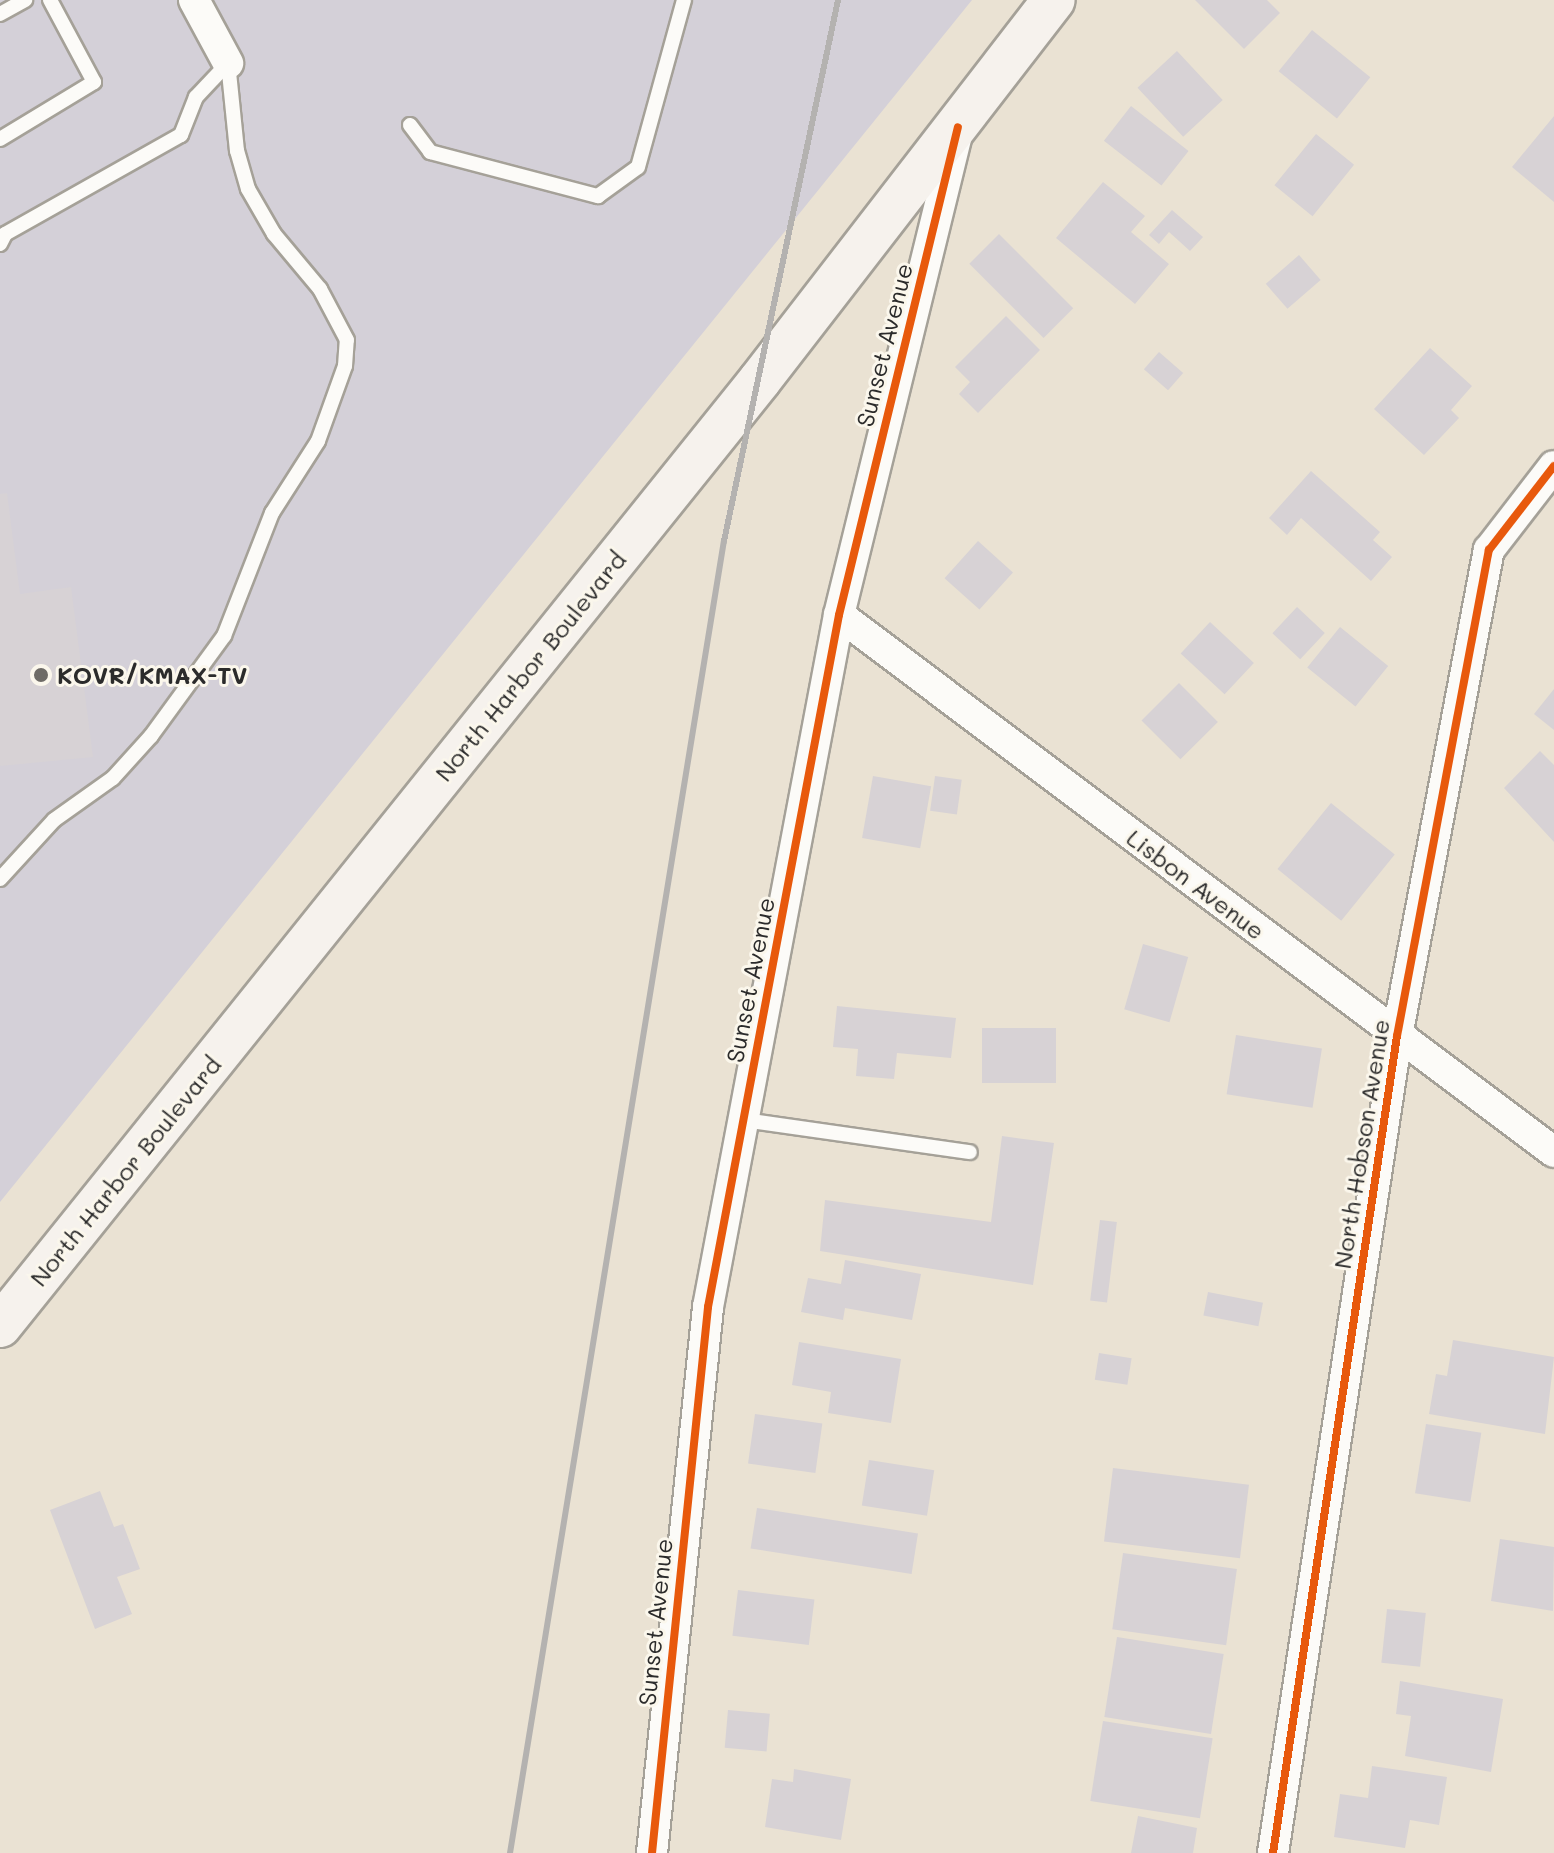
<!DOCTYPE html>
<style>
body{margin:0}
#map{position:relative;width:1554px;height:1853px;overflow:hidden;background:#eae2d3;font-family:Mali,sans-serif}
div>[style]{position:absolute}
.industrial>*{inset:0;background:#d4d0d8}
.building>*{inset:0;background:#d7d2d5;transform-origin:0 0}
.roads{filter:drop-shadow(2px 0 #a5a198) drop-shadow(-2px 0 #a5a198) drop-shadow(0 2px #a5a198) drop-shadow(0 -2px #a5a198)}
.service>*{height:14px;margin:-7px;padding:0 7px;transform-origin:7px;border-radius:7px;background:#fcfbf8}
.minor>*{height:30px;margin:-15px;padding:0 15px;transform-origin:15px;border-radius:15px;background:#fcfbf8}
.secondary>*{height:42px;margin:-21px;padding:0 21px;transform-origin:21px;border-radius:21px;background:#f6f2ed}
.rail>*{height:6px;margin:-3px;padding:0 3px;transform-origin:3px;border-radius:3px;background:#b4b2b0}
.cycleway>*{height:8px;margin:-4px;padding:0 4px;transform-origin:4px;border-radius:4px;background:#e8590c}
.dots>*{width:22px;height:22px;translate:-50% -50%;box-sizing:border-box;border:4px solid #fbf7ec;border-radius:50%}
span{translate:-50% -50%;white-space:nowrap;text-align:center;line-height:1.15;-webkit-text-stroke:6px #fbf7ec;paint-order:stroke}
.street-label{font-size:24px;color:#2b2b2b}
.poi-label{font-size:24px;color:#2b2b2b;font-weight:700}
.left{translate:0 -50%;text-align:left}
</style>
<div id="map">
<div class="industrial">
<div style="clip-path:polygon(0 0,972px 0,0 1202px)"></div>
</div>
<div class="building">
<div style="clip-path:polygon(1195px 0,1267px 0,1280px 13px,1244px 49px)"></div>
<div style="left:1312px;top:30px;width:75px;height:53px;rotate:39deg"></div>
<div style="left:1177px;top:51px;width:67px;height:54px;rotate:47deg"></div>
<div style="left:1131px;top:106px;width:73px;height:44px;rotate:38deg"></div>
<div style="clip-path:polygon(1554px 116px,1554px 202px,1512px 167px)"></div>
<div style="left:1316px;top:134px;width:49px;height:66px;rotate:39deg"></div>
<div style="clip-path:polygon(1103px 182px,1145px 216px,1131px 232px,1169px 264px,1135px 304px,1056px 238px)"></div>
<div style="clip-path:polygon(1172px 210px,1203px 237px,1190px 251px,1169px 232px,1159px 244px,1149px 235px)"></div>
<div style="left:999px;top:234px;width:105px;height:42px;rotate:45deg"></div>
<div style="left:1299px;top:255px;width:33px;height:44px;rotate:49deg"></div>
<div style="clip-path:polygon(1006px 316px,1040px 350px,978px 413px,959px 394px,970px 382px,955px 367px)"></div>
<div style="clip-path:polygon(1430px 348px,1472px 386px,1451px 410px,1459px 418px,1424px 455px,1374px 409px)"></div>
<div style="left:1159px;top:352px;width:32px;height:23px;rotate:41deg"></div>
<div style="clip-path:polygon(1311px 471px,1380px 532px,1373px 540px,1392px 557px,1371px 581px,1301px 518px,1287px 535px,1269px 518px)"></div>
<div style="clip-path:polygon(7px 493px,20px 594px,71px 587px,93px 757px,0 766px,0 494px)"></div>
<div style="left:978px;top:541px;width:47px;height:50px;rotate:42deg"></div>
<div style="left:1297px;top:607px;width:38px;height:36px;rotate:43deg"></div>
<div style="left:1210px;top:622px;width:60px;height:43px;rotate:43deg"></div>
<div style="left:1340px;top:627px;width:62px;height:52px;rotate:39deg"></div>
<div style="left:1179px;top:683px;width:55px;height:53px;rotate:45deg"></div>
<div style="clip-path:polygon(1554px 689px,1554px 730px,1534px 714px)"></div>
<div style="clip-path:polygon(1540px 751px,1554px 765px,1554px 842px,1504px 788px)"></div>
<div style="left:873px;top:776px;width:59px;height:63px;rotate:10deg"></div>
<div style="left:935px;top:776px;width:27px;height:35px;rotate:8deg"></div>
<div style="left:1331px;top:803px;width:82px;height:85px;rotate:39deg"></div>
<div style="left:1143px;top:944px;width:47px;height:68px;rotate:16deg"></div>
<div style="clip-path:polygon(837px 1006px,956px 1018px,951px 1058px,897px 1053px,894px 1079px,856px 1076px,858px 1049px,833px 1047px)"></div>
<div style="left:982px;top:1028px;width:74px;height:55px"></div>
<div style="left:1236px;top:1035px;width:87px;height:60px;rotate:9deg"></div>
<div style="clip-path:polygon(1002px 1136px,1054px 1143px,1033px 1285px,820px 1251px,825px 1200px,991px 1222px)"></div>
<div style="left:1100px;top:1220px;width:17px;height:81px;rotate:7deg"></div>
<div style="clip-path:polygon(845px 1260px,921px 1274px,912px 1320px,845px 1308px,843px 1320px,801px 1312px,808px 1278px,841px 1284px)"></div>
<div style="left:1208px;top:1292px;width:56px;height:24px;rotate:11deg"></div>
<div style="clip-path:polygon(1453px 1340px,1554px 1357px,1545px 1434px,1429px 1414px,1436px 1374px,1447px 1376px)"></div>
<div style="clip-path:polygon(799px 1342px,901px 1359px,891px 1423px,828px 1413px,831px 1392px,792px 1385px)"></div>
<div style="left:1099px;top:1353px;width:33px;height:27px;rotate:9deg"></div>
<div style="left:755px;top:1414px;width:68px;height:50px;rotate:8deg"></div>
<div style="left:1426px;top:1424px;width:56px;height:70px;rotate:9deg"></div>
<div style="left:869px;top:1460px;width:66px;height:46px;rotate:9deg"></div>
<div style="left:1113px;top:1468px;width:137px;height:74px;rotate:7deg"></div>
<div style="clip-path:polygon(100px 1491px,114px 1527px,123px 1524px,140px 1569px,117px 1577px,132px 1614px,95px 1629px,50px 1510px)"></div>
<div style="left:757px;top:1508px;width:163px;height:41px;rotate:9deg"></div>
<div style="clip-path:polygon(1500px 1539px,1554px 1547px,1553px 1611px,1491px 1601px)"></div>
<div style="left:1123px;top:1553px;width:115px;height:77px;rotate:8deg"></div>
<div style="left:738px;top:1590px;width:77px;height:46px;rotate:7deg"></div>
<div style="left:1387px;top:1609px;width:39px;height:54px;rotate:6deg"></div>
<div style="left:1117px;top:1637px;width:108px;height:81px;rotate:9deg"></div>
<div style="clip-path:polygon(1400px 1681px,1503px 1699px,1491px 1772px,1405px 1756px,1411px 1716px,1396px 1714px)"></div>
<div style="left:728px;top:1710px;width:42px;height:38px;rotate:5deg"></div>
<div style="left:1103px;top:1721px;width:111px;height:81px;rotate:9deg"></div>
<div style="clip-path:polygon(1372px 1766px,1447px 1777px,1439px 1825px,1410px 1820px,1405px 1848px,1334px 1837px,1340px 1794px,1368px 1798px)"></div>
<div style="clip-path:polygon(794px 1769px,851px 1779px,841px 1840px,765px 1827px,772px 1779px,793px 1782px)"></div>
<div style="clip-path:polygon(1138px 1816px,1197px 1828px,1193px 1853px,1131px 1853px)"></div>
</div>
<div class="roads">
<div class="service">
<div style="left:0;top:14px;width:29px;rotate:-29deg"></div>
<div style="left:410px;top:125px;width:34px;rotate:53deg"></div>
<div style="left:430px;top:152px;width:174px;rotate:14.7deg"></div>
<div style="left:598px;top:196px;width:49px;rotate:-35.9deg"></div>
<div style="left:638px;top:167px;width:173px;rotate:-74.6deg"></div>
<div style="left:0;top:139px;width:110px;rotate:-31.2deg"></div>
<div style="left:94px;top:82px;width:93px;rotate:-118.2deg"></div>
<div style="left:0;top:244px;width:11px;rotate:-63deg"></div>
<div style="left:5px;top:234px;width:202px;rotate:-29.4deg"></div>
<div style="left:181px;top:135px;width:41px;rotate:-68.5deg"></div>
<div style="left:196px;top:97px;width:47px;rotate:-46.7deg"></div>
<div style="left:0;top:879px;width:80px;rotate:-47.5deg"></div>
<div style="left:54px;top:820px;width:72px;rotate:-35.4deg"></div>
<div style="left:113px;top:778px;width:57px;rotate:-47.9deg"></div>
<div style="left:151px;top:736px;width:124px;rotate:-53.9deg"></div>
<div style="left:224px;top:636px;width:132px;rotate:-68.7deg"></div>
<div style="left:272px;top:513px;width:85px;rotate:-57.4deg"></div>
<div style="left:318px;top:441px;width:80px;rotate:-70.2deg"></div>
<div style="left:345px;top:366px;width:26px;rotate:-86deg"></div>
<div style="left:347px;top:340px;width:58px;rotate:-117.9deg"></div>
<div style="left:320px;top:289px;width:72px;rotate:-129.9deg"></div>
<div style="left:274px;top:234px;width:52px;rotate:-120deg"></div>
<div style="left:248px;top:189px;width:40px;rotate:-106deg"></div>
<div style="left:237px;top:151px;width:88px;rotate:-95.8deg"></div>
<div style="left:744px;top:1120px;width:228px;rotate:8.1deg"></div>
</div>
<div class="minor">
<div style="left:194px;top:0;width:72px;rotate:61.6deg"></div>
<div style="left:839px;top:615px;width:894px;rotate:36.91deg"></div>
<div style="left:652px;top:1853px;width:549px;rotate:-84.14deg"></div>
<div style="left:708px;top:1307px;width:704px;rotate:-79.28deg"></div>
<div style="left:839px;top:615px;width:496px;rotate:-76.2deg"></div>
<div style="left:1273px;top:1853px;width:826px;rotate:-81.37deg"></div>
<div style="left:1397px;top:1036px;width:495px;rotate:-79.3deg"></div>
<div style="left:1489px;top:550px;width:106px;rotate:-52.3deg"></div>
</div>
<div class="secondary">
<div style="left:0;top:1326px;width:1213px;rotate:-51.22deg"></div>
<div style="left:760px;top:380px;width:480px;rotate:-52.3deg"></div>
</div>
</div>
<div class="rail">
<div style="left:510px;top:1853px;width:1329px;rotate:-80.74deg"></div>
<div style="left:724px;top:541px;width:553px;rotate:-78.1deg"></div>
</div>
<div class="cycleway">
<div style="left:652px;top:1853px;width:549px;rotate:-84.14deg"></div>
<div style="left:708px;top:1307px;width:704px;rotate:-79.28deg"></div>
<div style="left:839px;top:615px;width:502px;rotate:-76.3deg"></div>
<div style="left:1273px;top:1853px;width:826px;rotate:-81.37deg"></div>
<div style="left:1397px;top:1036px;width:495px;rotate:-79.3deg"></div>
<div style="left:1489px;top:550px;width:106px;rotate:-52.3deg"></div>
</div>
<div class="dots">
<div style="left:41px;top:675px;background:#6e6b66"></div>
</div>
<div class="street-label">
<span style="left:884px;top:345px;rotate:-76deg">Sunset Avenue</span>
<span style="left:530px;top:666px;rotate:-51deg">North Harbor Boulevard</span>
<span style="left:1196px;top:884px;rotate:37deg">Lisbon Avenue</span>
<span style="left:750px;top:980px;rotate:-79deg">Sunset Avenue</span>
<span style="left:1361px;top:1144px;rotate:-81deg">North Hobson Avenue</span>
<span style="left:125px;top:1171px;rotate:-51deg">North Harbor Boulevard</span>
<span style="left:655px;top:1622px;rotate:-84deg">Sunset Avenue</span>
</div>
<div class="poi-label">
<span class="left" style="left:57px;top:675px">KOVR/KMAX-TV</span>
</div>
</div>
